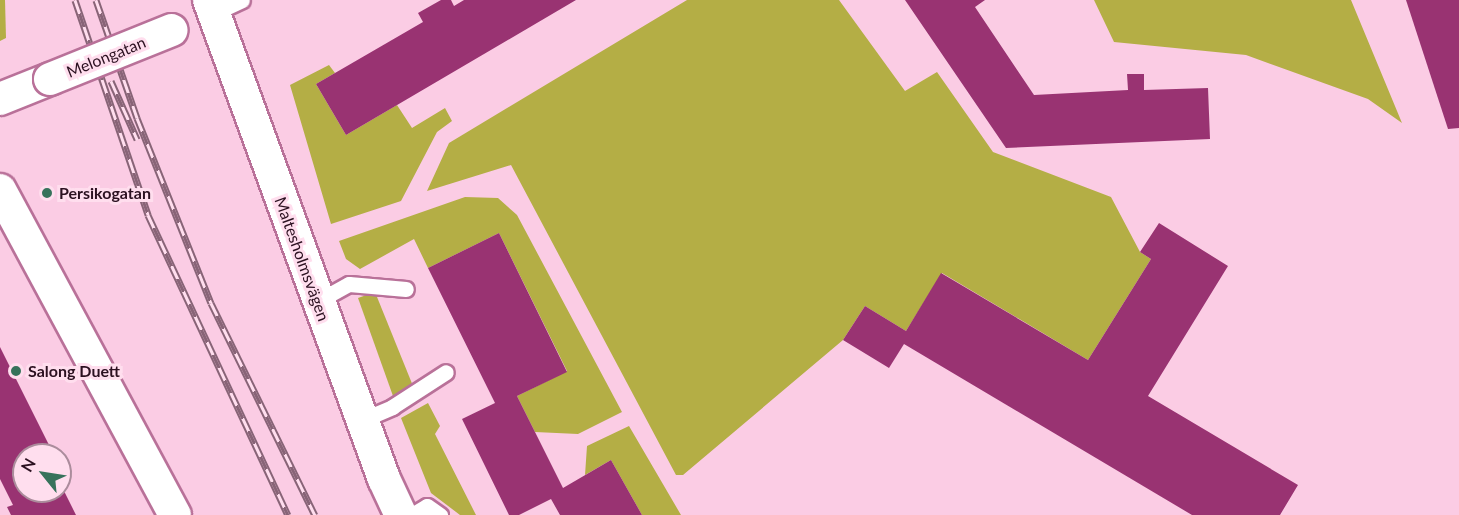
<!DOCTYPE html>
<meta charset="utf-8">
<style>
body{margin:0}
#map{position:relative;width:1459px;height:515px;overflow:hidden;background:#fbcce4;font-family:Lato,sans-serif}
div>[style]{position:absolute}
.green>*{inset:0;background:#b4ae45}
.building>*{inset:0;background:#993372}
.roads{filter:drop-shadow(2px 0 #b97199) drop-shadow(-2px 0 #b97199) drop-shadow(0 2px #b97199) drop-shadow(0 -2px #b97199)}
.service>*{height:15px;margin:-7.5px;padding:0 7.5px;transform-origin:7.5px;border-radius:7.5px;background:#fff}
.minor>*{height:32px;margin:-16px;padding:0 16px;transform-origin:16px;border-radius:16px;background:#fff}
.rail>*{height:7px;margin-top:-3.5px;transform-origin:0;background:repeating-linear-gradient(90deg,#ffdeee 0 14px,#886477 0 28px);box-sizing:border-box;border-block:2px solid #886477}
.bridges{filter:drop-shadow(2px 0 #b97199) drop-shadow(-2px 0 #b97199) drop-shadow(0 2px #b97199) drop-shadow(0 -2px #b97199)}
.minor-bridge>*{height:32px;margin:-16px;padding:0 16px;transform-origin:16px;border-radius:16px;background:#fff}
.dots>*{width:16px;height:16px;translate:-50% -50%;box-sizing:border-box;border:3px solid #ffdeee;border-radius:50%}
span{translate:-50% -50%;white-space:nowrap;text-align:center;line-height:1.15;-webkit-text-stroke:6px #ffdeee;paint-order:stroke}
.street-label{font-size:16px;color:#2c1121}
.poi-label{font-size:16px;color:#2c1121;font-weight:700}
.left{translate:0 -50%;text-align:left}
.north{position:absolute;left:12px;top:443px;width:60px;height:60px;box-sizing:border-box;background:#ffdeee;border:2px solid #ab8c9c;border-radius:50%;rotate:300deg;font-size:16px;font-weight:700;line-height:24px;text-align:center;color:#2c1121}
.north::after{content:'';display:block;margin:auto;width:21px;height:27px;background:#37725b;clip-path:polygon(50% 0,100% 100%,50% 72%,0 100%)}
</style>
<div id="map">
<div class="green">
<div style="clip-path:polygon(0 0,5px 0,6px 38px,0 41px)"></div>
<div style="clip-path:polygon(687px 0,839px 0,905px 91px,937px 72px,993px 152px,1111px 197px,1140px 252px,1151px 259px,1088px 360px,942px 273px,906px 331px,865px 306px,843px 340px,683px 475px,676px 475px,511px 165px,427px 191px,449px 143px)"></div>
<div style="clip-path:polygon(1094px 0,1351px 0,1402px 123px,1368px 99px,1246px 55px,1114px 42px)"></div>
<div style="clip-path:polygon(329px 65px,335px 73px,316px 84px,346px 135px,397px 105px,412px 128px,445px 108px,452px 121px,437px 132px,401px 201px,331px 224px,290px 85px)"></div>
<div style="clip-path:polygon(465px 197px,498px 198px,517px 215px,622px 412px,578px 434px,535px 432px,517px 396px,567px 371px,499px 233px,428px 268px,414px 239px,360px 269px,346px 259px,339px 241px)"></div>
<div style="clip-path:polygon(375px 292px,413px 386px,393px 396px,358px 298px)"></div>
<div style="clip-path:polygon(428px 403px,440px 426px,435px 434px,476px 515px,460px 515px,431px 493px,401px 418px)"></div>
<div style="clip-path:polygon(629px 426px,681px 515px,642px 515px,611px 460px,585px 475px,587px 446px)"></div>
</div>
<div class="building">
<div style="clip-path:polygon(441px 0,451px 0,454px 6px,464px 0,576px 0,346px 135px,316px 84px,423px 22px,418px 13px)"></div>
<div style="clip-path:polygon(905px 0,985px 0,975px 7px,1034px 95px,1128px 90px,1127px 74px,1144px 74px,1144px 90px,1208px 88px,1210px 139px,1006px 148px)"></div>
<div style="clip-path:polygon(1406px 0,1459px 0,1459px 128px,1448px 129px)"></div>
<div style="clip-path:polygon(1159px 223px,1228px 266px,1148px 396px,1298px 485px,1280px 515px,1192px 515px,904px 344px,889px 368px,843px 340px,865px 306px,906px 331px,941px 273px,1088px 360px,1151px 259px,1140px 252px)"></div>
<div style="clip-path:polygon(499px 233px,567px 372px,517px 396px,563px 488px,611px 460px,642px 515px,560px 515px,551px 499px,519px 515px,509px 515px,462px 419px,495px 403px,428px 268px)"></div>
<div style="clip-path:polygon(0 347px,54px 455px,24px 455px,24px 491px,60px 491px,60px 483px,76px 515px,11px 515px,7px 507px,13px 505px,0 479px)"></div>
</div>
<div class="roads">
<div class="service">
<div style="left:212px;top:14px;width:33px;rotate:-25deg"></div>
<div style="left:318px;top:301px;width:35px;rotate:-29deg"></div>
<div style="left:349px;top:284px;width:57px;rotate:5deg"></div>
<div style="left:362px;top:420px;width:33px;rotate:-23deg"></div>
<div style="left:392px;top:407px;width:64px;rotate:-32.9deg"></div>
<div style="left:412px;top:515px;width:17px;rotate:-31deg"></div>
<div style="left:427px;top:506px;width:16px;rotate:35deg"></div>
</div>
<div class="minor">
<div style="left:209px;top:0;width:510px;rotate:69.93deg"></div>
<div style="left:384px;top:479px;width:40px;rotate:65deg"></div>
<div style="left:0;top:99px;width:54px;rotate:-21.8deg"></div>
<div style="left:0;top:190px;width:369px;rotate:61.7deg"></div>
</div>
</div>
<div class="rail">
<div style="left:75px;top:0;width:227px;rotate:71.2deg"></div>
<div style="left:148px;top:215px;width:331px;rotate:65deg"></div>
<div style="left:96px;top:0;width:125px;rotate:70.8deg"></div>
<div style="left:137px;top:118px;width:199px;rotate:68.2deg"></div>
<div style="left:211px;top:303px;width:236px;rotate:63.9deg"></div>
<div style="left:111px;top:81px;width:64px;rotate:65.9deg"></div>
</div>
<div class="bridges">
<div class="minor-bridge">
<div style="left:50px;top:79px;width:131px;rotate:-21.9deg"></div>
</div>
</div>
<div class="dots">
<div style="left:47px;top:193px;background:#37725b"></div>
<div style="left:16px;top:371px;background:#37725b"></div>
</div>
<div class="street-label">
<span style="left:106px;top:57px;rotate:-22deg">Melongatan</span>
<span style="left:302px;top:259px;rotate:70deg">Maltesholmsvägen</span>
</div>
<div class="poi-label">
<span class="left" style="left:59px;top:193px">Persikogatan</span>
<span class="left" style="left:28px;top:371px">Salong Duett</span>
</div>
<div class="north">N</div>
</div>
